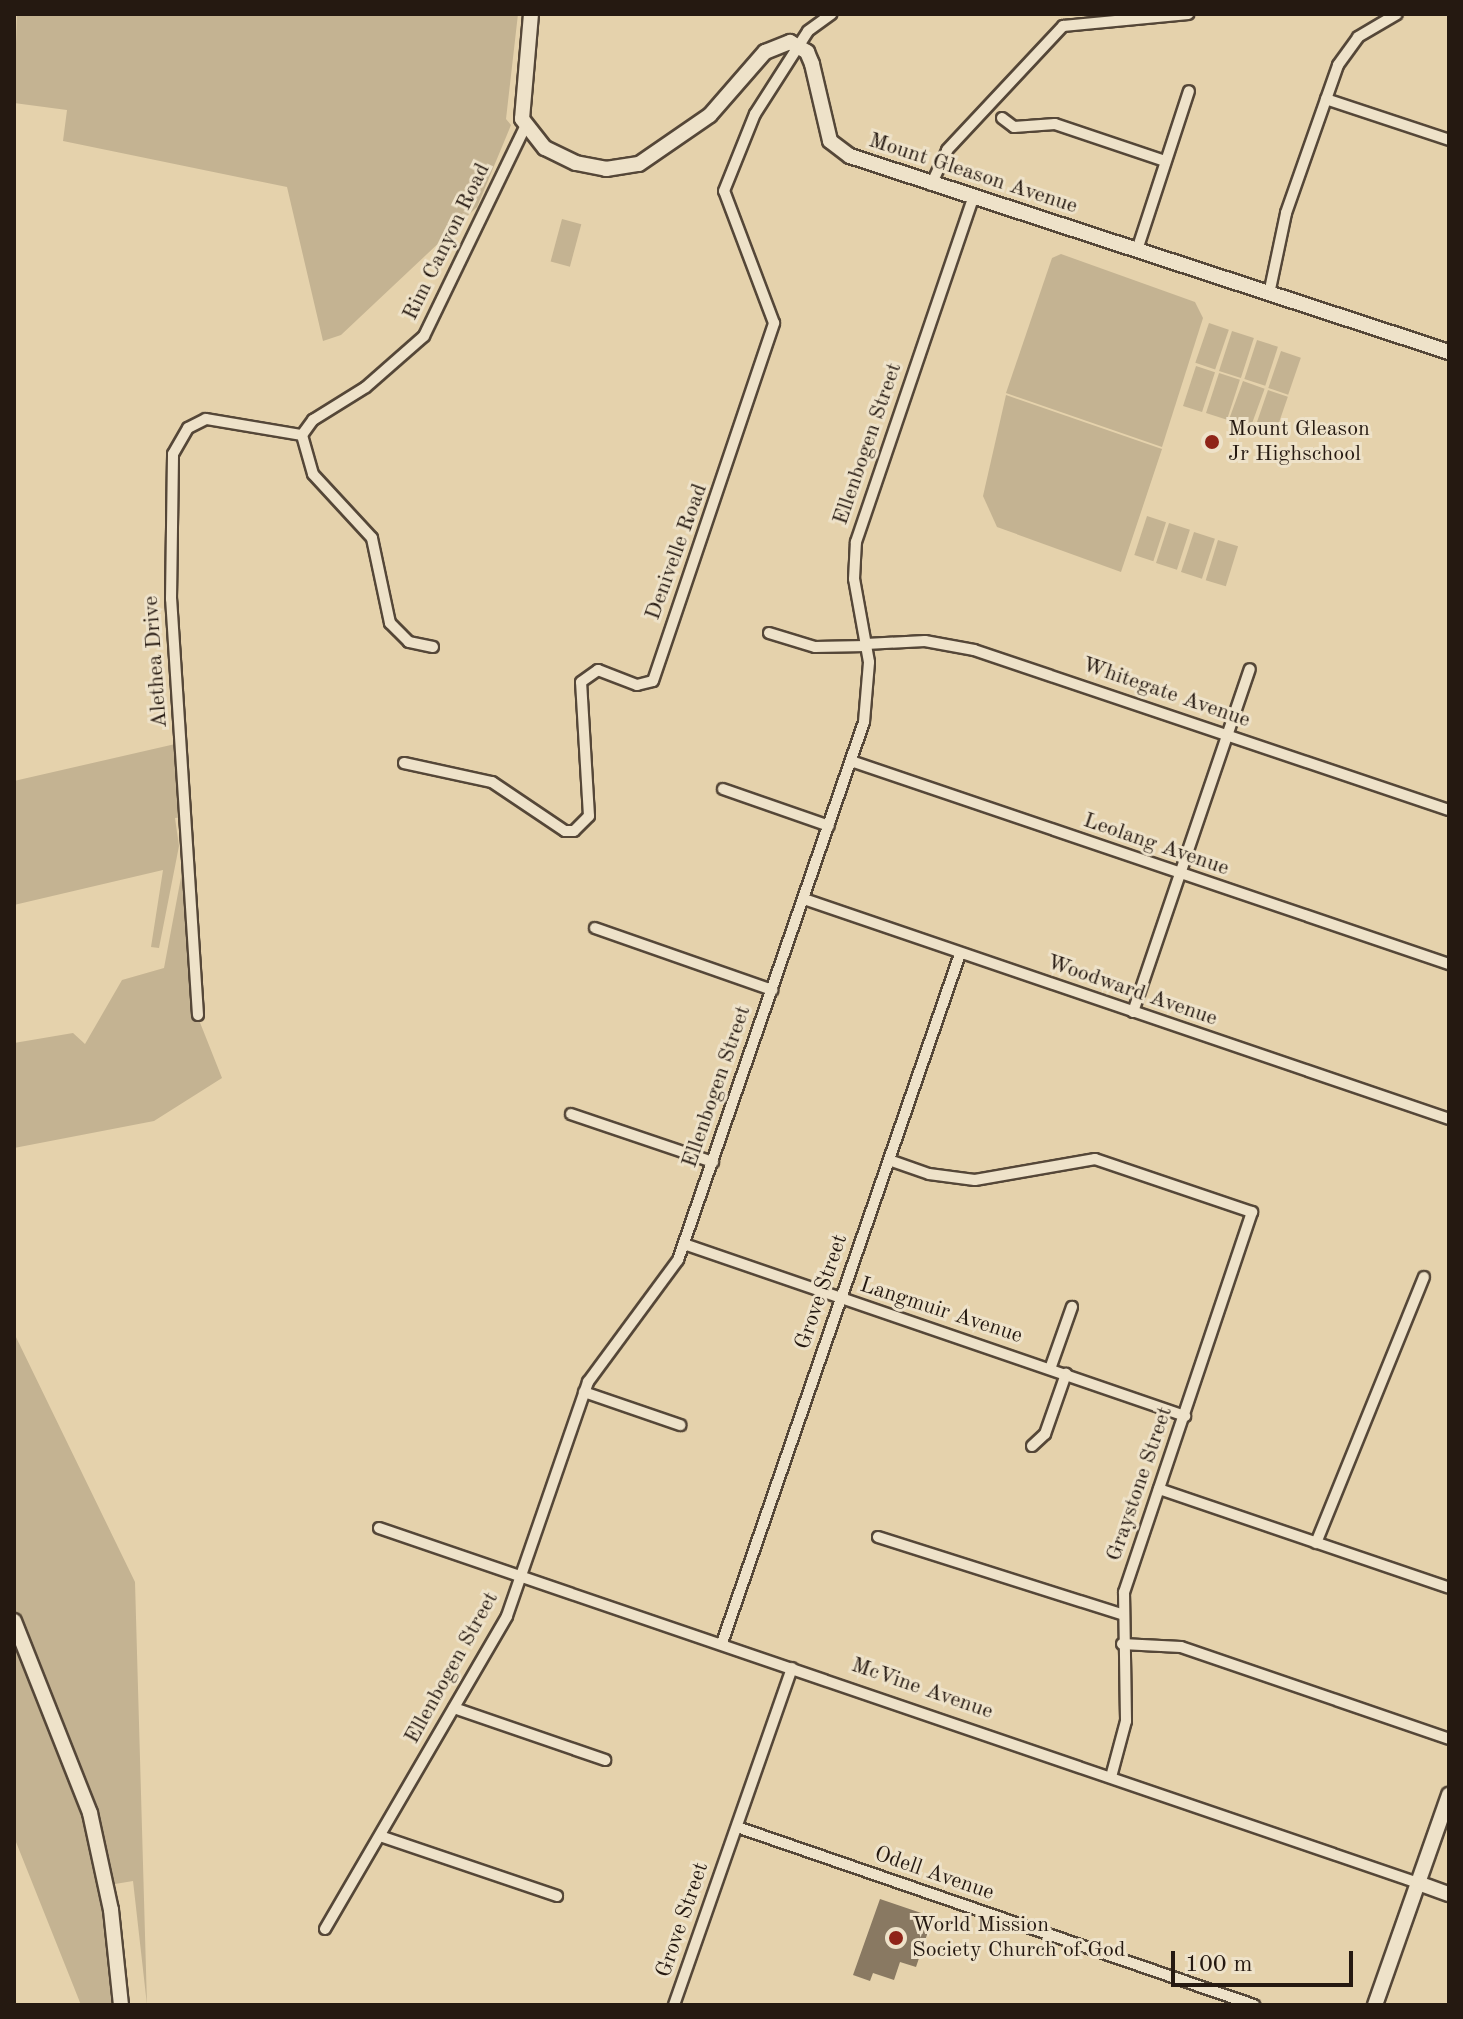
<!DOCTYPE html>
<style>
body{margin:0}
#map{position:relative;width:1463px;height:2019px;overflow:hidden;background:#e5d2ac;font-family:"Old Standard TT",serif}
div>[style]{position:absolute}
.green>*{inset:0;background:#c4b392;transform-origin:0 0}
.building>*{inset:0;background:#897962}
.roads{filter:drop-shadow(2px 0 #554738) drop-shadow(-2px 0 #554738) drop-shadow(0 2px #554738) drop-shadow(0 -2px #554738)}
.street>*{height:10px;margin:-5px;padding:0 5px;transform-origin:5px;border-radius:5px;background:#eee2c9}
.secondary>*{height:14px;margin:-7px;padding:0 7px;transform-origin:7px;border-radius:7px;background:#eee2c9}
.dots>*{width:22px;height:22px;translate:-50% -50%;box-sizing:border-box;border:4px solid #eee2c9;border-radius:50%}
span{translate:-50% -50%;white-space:nowrap;text-align:center;line-height:1.15;-webkit-text-stroke:6px #eee2c9;paint-order:stroke}
.street-label{font-size:22px;color:#251911}
.poi-label{font-size:22px;color:#251911}
.left{translate:0 -50%;text-align:left}
.frame{position:absolute;inset:0;border:16px solid #251911;pointer-events:none}
.scale{position:absolute;left:1171px;top:1951px;width:182px;height:36px;box-sizing:border-box;border:4px solid #251911;border-top:0;padding-left:10px;font-size:24px;line-height:28px;white-space:nowrap;color:#251911;-webkit-text-stroke:6px #eee2c9;paint-order:stroke}
</style>
<div id="map">
<div class="green">
<div style="clip-path:polygon(17px 14px,518px 14px,506px 119px,511px 125px,477px 207px,341px 335px,323px 341px,287px 187px,63px 141px,67px 110px,14px 103px)"></div>
<div style="left:562px;top:219px;width:20px;height:44px;rotate:15deg"></div>
<div style="clip-path:polygon(1061px 254px,1195px 302px,1203px 318px,1162px 447px,1006px 393px,1052px 258px)"></div>
<div style="left:1209px;top:323px;width:21px;height:42px;rotate:19deg"></div>
<div style="left:1232px;top:331px;width:23px;height:42px;rotate:18deg"></div>
<div style="left:1257px;top:340px;width:22px;height:41px;rotate:18deg"></div>
<div style="left:1281px;top:351px;width:21px;height:39px;rotate:19deg"></div>
<div style="left:1196px;top:366px;width:20px;height:42px;rotate:18deg"></div>
<div style="left:1219px;top:373px;width:22px;height:42px;rotate:18deg"></div>
<div style="left:1243px;top:381px;width:23px;height:42px;rotate:20deg"></div>
<div style="left:1268px;top:390px;width:21px;height:42px;rotate:19deg"></div>
<div style="clip-path:polygon(1006px 395px,1162px 449px,1121px 572px,997px 527px,983px 496px)"></div>
<div style="left:1147px;top:516px;width:20px;height:41px;rotate:18deg"></div>
<div style="left:1169px;top:523px;width:22px;height:42px;rotate:18deg"></div>
<div style="left:1194px;top:532px;width:22px;height:42px;rotate:18deg"></div>
<div style="left:1218px;top:540px;width:21px;height:42px;rotate:17deg"></div>
<div style="clip-path:polygon(184px 742px,194px 836px,191px 933px,199px 1020px,222px 1078px,154px 1121px,14px 1148px,14px 1043px,73px 1033px,85px 1044px,122px 980px,164px 968px,185px 856px,184px 817px,175px 818px,179px 846px,159px 948px,151px 947px,163px 870px,14px 905px,14px 781px)"></div>
<div style="clip-path:polygon(14px 1333px,135px 1582px,147px 2005px,133px 1881px,109px 1885px,122px 2005px,81px 2005px,14px 1837px)"></div>
</div>
<div class="building">
<div style="clip-path:polygon(880px 1899px,933px 1917px,916px 1967px,900px 1962px,894px 1980px,873px 1973px,870px 1981px,853px 1975px)"></div>
</div>
<div class="roads">
<div class="street">
<div style="left:1326px;top:99px;width:130px;rotate:18.4deg"></div>
<div style="left:1002px;top:118px;width:15px;rotate:37deg"></div>
<div style="left:1014px;top:127px;width:41px;rotate:-4.2deg"></div>
<div style="left:1055px;top:124px;width:116px;rotate:18.6deg"></div>
<div style="left:931px;top:185px;width:38px;rotate:-65deg"></div>
<div style="left:947px;top:150px;width:170px;rotate:-46.9deg"></div>
<div style="left:1063px;top:26px;width:126px;rotate:-5.5deg"></div>
<div style="left:1137px;top:250px;width:167px;rotate:-71.9deg"></div>
<div style="left:1269px;top:294px;width:83px;rotate:-78.1deg"></div>
<div style="left:1286px;top:213px;width:157px;rotate:-70.6deg"></div>
<div style="left:1338px;top:65px;width:34px;rotate:-54deg"></div>
<div style="left:1358px;top:37px;width:45px;rotate:-30.5deg"></div>
<div style="left:769px;top:633px;width:48px;rotate:16.9deg"></div>
<div style="left:815px;top:647px;width:51px;rotate:-1.1deg"></div>
<div style="left:866px;top:644px;width:59px;rotate:-2.9deg"></div>
<div style="left:925px;top:641px;width:50px;rotate:10.4deg"></div>
<div style="left:974px;top:650px;width:501px;rotate:18.62deg"></div>
<div style="left:433px;top:647px;width:25px;rotate:-168deg"></div>
<div style="left:409px;top:642px;width:27px;rotate:-135deg"></div>
<div style="left:390px;top:623px;width:87px;rotate:-102deg"></div>
<div style="left:372px;top:538px;width:87px;rotate:-132.7deg"></div>
<div style="left:313px;top:474px;width:41px;rotate:-105.8deg"></div>
<div style="left:302px;top:435px;width:19px;rotate:-54deg"></div>
<div style="left:313px;top:420px;width:62px;rotate:-31.9deg"></div>
<div style="left:366px;top:387px;width:77px;rotate:-41.3deg"></div>
<div style="left:424px;top:336px;width:232px;rotate:-64.2deg"></div>
<div style="left:851px;top:761px;width:632px;rotate:18.75deg"></div>
<div style="left:404px;top:763px;width:90px;rotate:12.2deg"></div>
<div style="left:492px;top:782px;width:88px;rotate:33.9deg"></div>
<div style="left:565px;top:831px;width:9px"></div>
<div style="left:574px;top:831px;width:21px;rotate:-45deg"></div>
<div style="left:589px;top:816px;width:134px;rotate:-93.4deg"></div>
<div style="left:581px;top:682px;width:21px;rotate:-35deg"></div>
<div style="left:598px;top:670px;width:42px;rotate:21deg"></div>
<div style="left:637px;top:685px;width:16px;rotate:-14deg"></div>
<div style="left:653px;top:681px;width:378px;rotate:-71.3deg"></div>
<div style="left:774px;top:323px;width:141px;rotate:-110.7deg"></div>
<div style="left:724px;top:191px;width:83px;rotate:-68.1deg"></div>
<div style="left:755px;top:114px;width:98px;rotate:-57.4deg"></div>
<div style="left:808px;top:31px;width:29px;rotate:-36deg"></div>
<div style="left:723px;top:789px;width:112px;rotate:19.2deg"></div>
<div style="left:804px;top:899px;width:681px;rotate:18.83deg"></div>
<div style="left:595px;top:928px;width:188px;rotate:19.3deg"></div>
<div style="left:1133px;top:1012px;width:362px;rotate:-71.2deg"></div>
<div style="left:198px;top:1015px;width:417px;rotate:-93.7deg"></div>
<div style="left:171px;top:599px;width:145px;rotate:-89.2deg"></div>
<div style="left:173px;top:454px;width:30px;rotate:-60deg"></div>
<div style="left:188px;top:428px;width:20px;rotate:-27deg"></div>
<div style="left:206px;top:419px;width:97px;rotate:9.5deg"></div>
<div style="left:571px;top:1114px;width:150px;rotate:18.7deg"></div>
<div style="left:889px;top:1160px;width:42px;rotate:19.3deg"></div>
<div style="left:929px;top:1174px;width:46px;rotate:7.4deg"></div>
<div style="left:975px;top:1180px;width:122px;rotate:-9.9deg"></div>
<div style="left:1095px;top:1159px;width:166px;rotate:18.7deg"></div>
<div style="left:1252px;top:1212px;width:401px;rotate:108.6deg"></div>
<div style="left:1124px;top:1592px;width:129px;rotate:89.1deg"></div>
<div style="left:1126px;top:1721px;width:58px;rotate:105deg"></div>
<div style="left:684px;top:1244px;width:530px;rotate:18.95deg"></div>
<div style="left:1050px;top:1369px;width:66px;rotate:-70.5deg"></div>
<div style="left:584px;top:1392px;width:102px;rotate:19deg"></div>
<div style="left:1032px;top:1446px;width:18px;rotate:-43deg"></div>
<div style="left:1045px;top:1434px;width:64px;rotate:-70.7deg"></div>
<div style="left:1159px;top:1489px;width:306px;rotate:18.8deg"></div>
<div style="left:379px;top:1528px;width:1098px;rotate:18.86deg"></div>
<div style="left:878px;top:1537px;width:255px;rotate:17.6deg"></div>
<div style="left:1316px;top:1543px;width:287px;rotate:-67.9deg"></div>
<div style="left:722px;top:1643px;width:729px;rotate:-70.94deg"></div>
<div style="left:1122px;top:1644px;width:59px;rotate:2.9deg"></div>
<div style="left:1181px;top:1647px;width:283px;rotate:18.9deg"></div>
<div style="left:454px;top:1708px;width:160px;rotate:19deg"></div>
<div style="left:737px;top:1827px;width:547px;rotate:19deg"></div>
<div style="left:380px;top:1836px;width:187px;rotate:18.7deg"></div>
<div style="left:325px;top:1929px;width:362px;rotate:-59.8deg"></div>
<div style="left:507px;top:1616px;width:248px;rotate:-70.9deg"></div>
<div style="left:588px;top:1382px;width:152px;rotate:-53.6deg"></div>
<div style="left:678px;top:1260px;width:569px;rotate:-70.93deg"></div>
<div style="left:864px;top:722px;width:60px;rotate:-85.2deg"></div>
<div style="left:869px;top:662px;width:84px;rotate:-100.2deg"></div>
<div style="left:854px;top:579px;width:37px;rotate:-87deg"></div>
<div style="left:856px;top:542px;width:362px;rotate:-71.2deg"></div>
<div style="left:674px;top:2005px;width:357px;rotate:-70.7deg"></div>
</div>
<div class="secondary">
<div style="left:531px;top:14px;width:105px;rotate:94.9deg"></div>
<div style="left:522px;top:119px;width:37px;rotate:52deg"></div>
<div style="left:545px;top:148px;width:34px;rotate:26deg"></div>
<div style="left:576px;top:163px;width:31px;rotate:11deg"></div>
<div style="left:606px;top:169px;width:33px;rotate:-9deg"></div>
<div style="left:639px;top:164px;width:86px;rotate:-34.6deg"></div>
<div style="left:710px;top:115px;width:84px;rotate:-48.9deg"></div>
<div style="left:765px;top:52px;width:27px;rotate:-22deg"></div>
<div style="left:790px;top:42px;width:20px;rotate:30deg"></div>
<div style="left:807px;top:52px;width:13px;rotate:67deg"></div>
<div style="left:812px;top:64px;width:79px;rotate:76.8deg"></div>
<div style="left:830px;top:141px;width:25px;rotate:37deg"></div>
<div style="left:850px;top:156px;width:630px;rotate:18.12deg"></div>
<div style="left:14px;top:1621px;width:206px;rotate:68.4deg"></div>
<div style="left:90px;top:1813px;width:99px;rotate:77.8deg"></div>
<div style="left:111px;top:1910px;width:96px;rotate:84deg"></div>
<div style="left:1418px;top:1883px;width:33px;rotate:20deg"></div>
<div style="left:1375px;top:2005px;width:223px;rotate:-70.6deg"></div>
</div>
</div>
<div class="dots">
<div style="left:1212px;top:442px;background:#8f2418"></div>
<div style="left:896px;top:1938px;background:#8f2418"></div>
</div>
<div class="street-label">
<span style="left:973px;top:174px;rotate:18deg">Mount Gleason Avenue</span>
<span style="left:447px;top:242px;rotate:-64deg">Rim Canyon Road</span>
<span style="left:868px;top:444px;rotate:-71deg">Ellenbogen Street</span>
<span style="left:677px;top:552px;rotate:-70deg">Denivelle Road</span>
<span style="left:156px;top:662px;rotate:-94deg">Alethea Drive</span>
<span style="left:1166px;top:693px;rotate:19deg">Whitegate Avenue</span>
<span style="left:1156px;top:845px;rotate:19deg">Leolang Avenue</span>
<span style="left:1132px;top:991px;rotate:19deg">Woodward Avenue</span>
<span style="left:717px;top:1087px;rotate:-71deg">Ellenbogen Street</span>
<span style="left:822px;top:1292px;rotate:-71deg">Grove Street</span>
<span style="left:941px;top:1311px;rotate:18deg">Langmuir Avenue</span>
<span style="left:1140px;top:1484px;rotate:-71deg">Graystone Street</span>
<span style="left:452px;top:1668px;rotate:-61deg">Ellenbogen Street</span>
<span style="left:922px;top:1689px;rotate:19deg">McVine Avenue</span>
<span style="left:934px;top:1874px;rotate:19deg">Odell Avenue</span>
<span style="left:683px;top:1920px;rotate:-71deg">Grove Street</span>
</div>
<div class="poi-label">
<span class="left" style="left:1228px;top:442px">Mount Gleason<br>Jr Highschool</span>
<span class="left" style="left:912px;top:1938px">World Mission<br>Society Church of God</span>
</div>
<div class="frame"></div>
<div class="scale">100 m</div>
</div>
